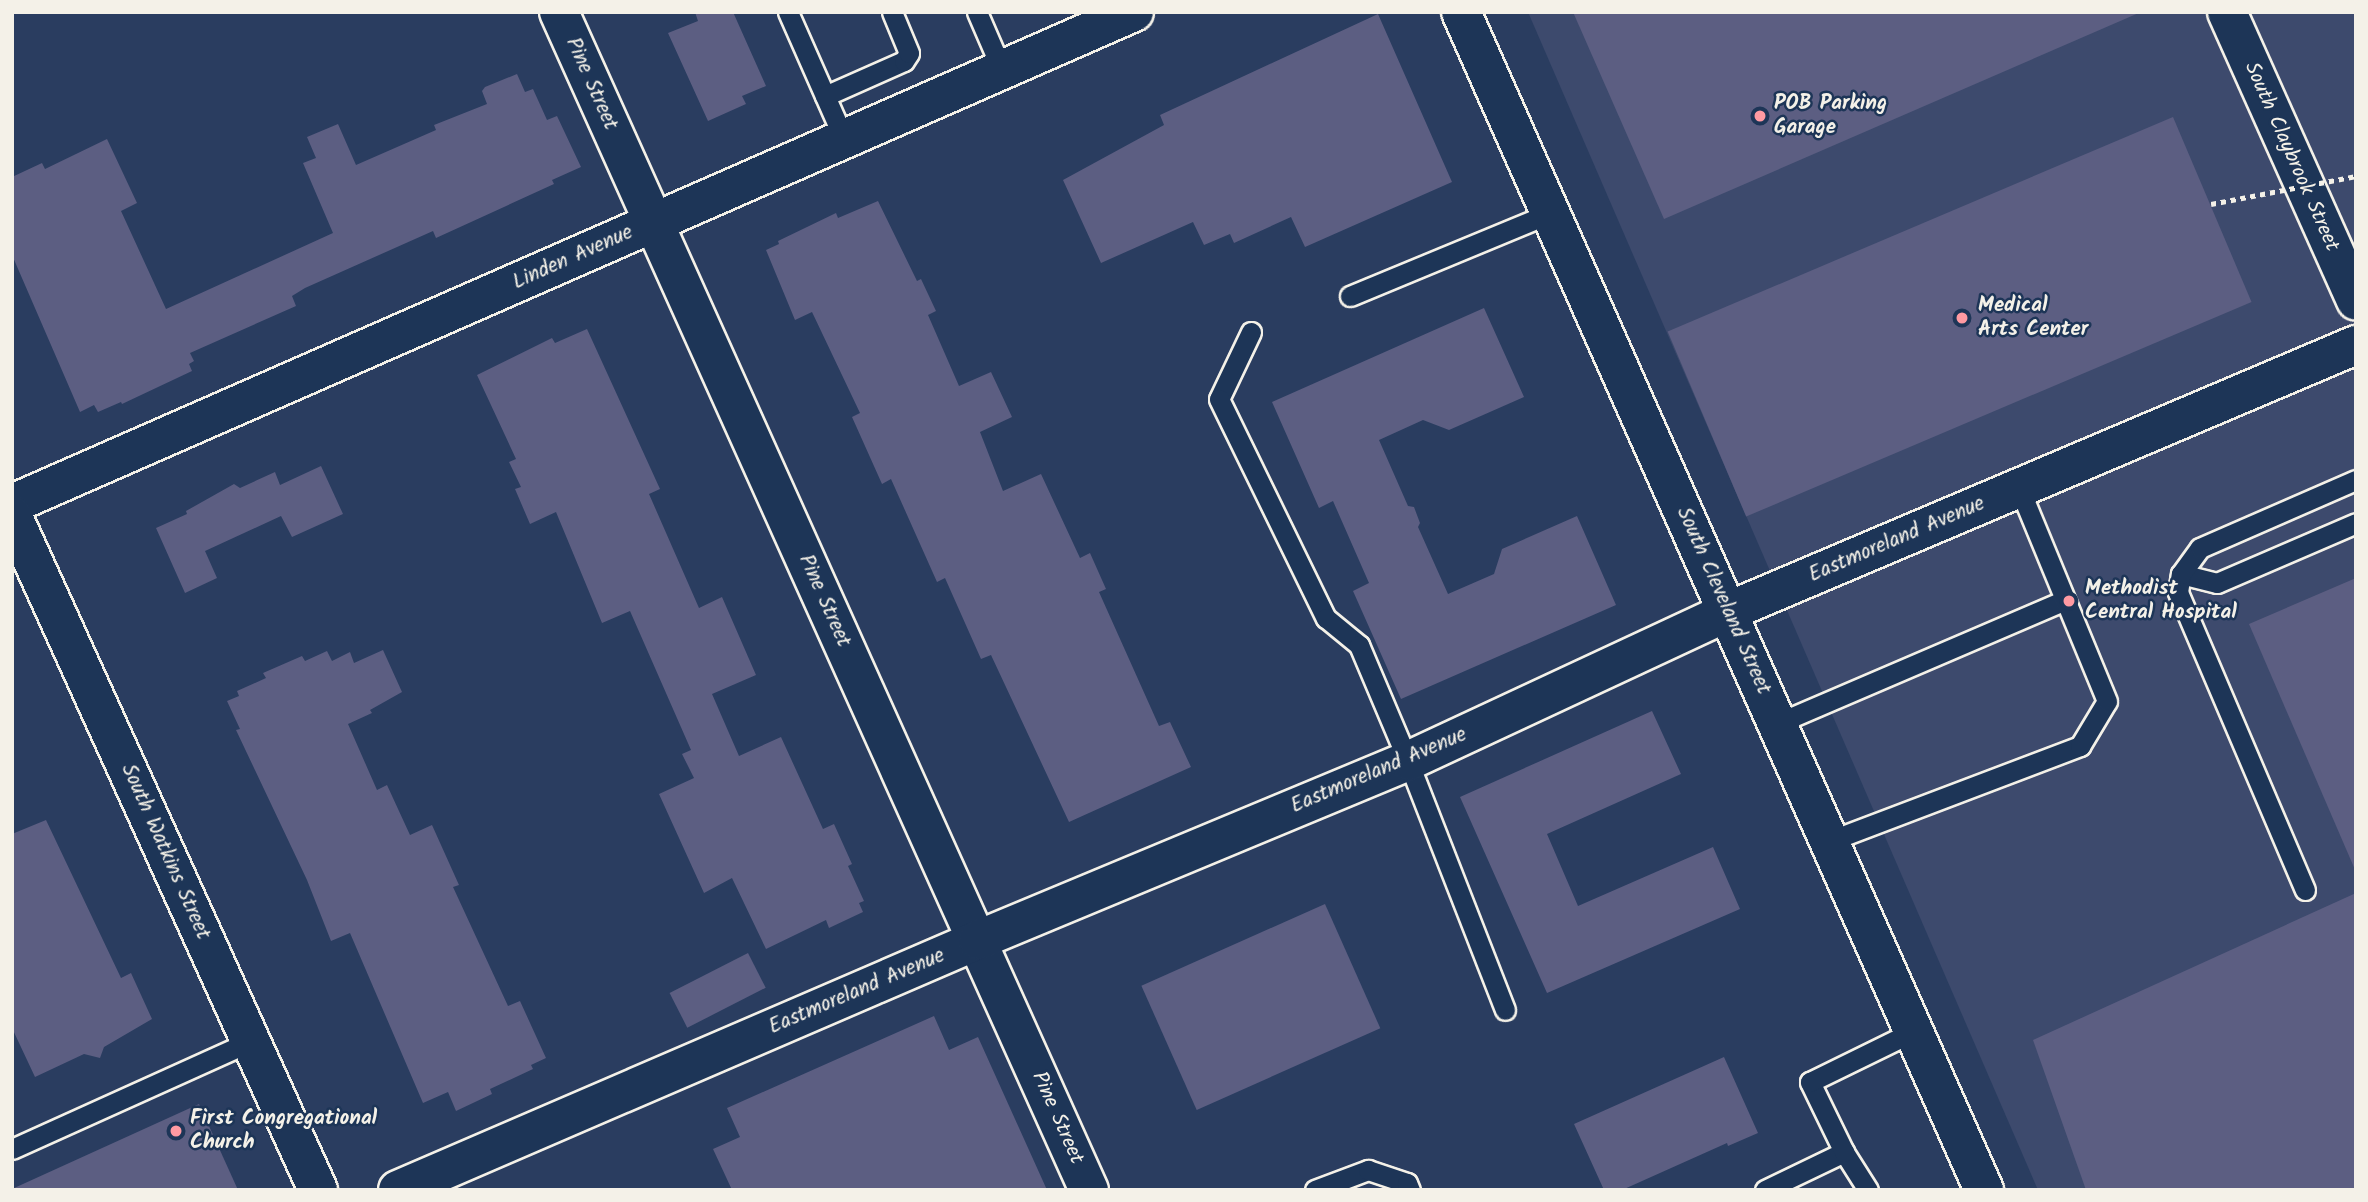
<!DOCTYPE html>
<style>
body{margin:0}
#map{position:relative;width:2368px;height:1202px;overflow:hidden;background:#2a3d60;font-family:Kalam,sans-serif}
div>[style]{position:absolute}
.built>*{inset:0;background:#3d4a6d}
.building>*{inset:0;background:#5c5e82;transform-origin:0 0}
.roads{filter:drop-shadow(2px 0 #f4f1e8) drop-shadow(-2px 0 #f4f1e8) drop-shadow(0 2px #f4f1e8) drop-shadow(0 -2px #f4f1e8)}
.lane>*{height:19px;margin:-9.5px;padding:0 9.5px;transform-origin:9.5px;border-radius:9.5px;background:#1d3557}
.street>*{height:38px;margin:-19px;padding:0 19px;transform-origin:19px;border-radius:19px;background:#1d3557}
.secondary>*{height:38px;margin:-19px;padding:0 19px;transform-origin:19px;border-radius:19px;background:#1d3557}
.path-bridge>*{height:4.5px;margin-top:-2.25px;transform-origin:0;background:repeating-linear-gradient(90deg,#f4f1e8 0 5px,transparent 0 10px)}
.dots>*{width:19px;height:19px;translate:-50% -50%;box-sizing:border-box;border:4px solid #1d3557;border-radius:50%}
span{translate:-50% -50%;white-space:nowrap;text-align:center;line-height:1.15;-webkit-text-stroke:5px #1d3557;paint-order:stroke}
.street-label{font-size:21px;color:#f4f1e8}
.poi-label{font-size:21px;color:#f4f1e8;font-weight:700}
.left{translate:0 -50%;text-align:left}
.frame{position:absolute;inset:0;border:14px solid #f4f1e8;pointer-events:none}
</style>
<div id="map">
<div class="built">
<div style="clip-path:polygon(1528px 12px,2356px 12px,2356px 1190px,2038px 1190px)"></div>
</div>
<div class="building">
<div style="clip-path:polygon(695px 12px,733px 12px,766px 86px,742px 96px,746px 104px,708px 121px,668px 33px,698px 21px)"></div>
<div style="clip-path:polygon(1573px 12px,2141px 12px,1664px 219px)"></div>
<div style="clip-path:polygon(1378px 14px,1452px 182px,1305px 247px,1291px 217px,1234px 243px,1230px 234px,1204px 245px,1193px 222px,1101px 263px,1063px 180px,1164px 125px,1160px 115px)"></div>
<div style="clip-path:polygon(517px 74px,525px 92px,533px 89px,547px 120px,557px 116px,581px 167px,552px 180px,554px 184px,436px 238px,433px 231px,305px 288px,292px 296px,296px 306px,190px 353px,194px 361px,189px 364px,192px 371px,122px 404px,121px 402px,98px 412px,94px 405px,80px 412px,12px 255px,12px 177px,42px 163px,45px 169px,107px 139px,137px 203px,121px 211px,166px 309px,333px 233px,303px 163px,316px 158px,307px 137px,338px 124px,356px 165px,436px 130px,434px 125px,487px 104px,482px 91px,485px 87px)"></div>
<div style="left:2173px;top:117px;width:201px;height:549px;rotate:67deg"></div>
<div style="clip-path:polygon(878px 201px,917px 281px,921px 279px,936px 311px,928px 315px,959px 386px,991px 372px,1012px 417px,980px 432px,1003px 491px,1041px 474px,1080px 558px,1090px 553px,1106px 589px,1099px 592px,1159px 726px,1170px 722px,1191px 767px,1069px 822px,991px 655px,981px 659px,945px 578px,937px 582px,891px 479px,882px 484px,852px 417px,860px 413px,812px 312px,795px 320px,766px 250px,779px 244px,778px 241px,836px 213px,838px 218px)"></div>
<div style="clip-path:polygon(1484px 308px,1524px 397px,1449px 430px,1423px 420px,1379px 440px,1408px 506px,1414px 507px,1420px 523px,1418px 527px,1448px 594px,1494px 574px,1502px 549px,1577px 516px,1616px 605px,1401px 699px,1353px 591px,1369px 583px,1333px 501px,1319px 508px,1272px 402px)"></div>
<div style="clip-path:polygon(587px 329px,660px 489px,649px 494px,699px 608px,722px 597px,756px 675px,712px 694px,739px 756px,781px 737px,823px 829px,834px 824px,852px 864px,848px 866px,864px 901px,859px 903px,863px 912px,829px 928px,826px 920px,766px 949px,732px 878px,704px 893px,659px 794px,694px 778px,682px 754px,691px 750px,630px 611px,602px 623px,556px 512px,530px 524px,515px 489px,521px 487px,509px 462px,516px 459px,477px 375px,552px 338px,555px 343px)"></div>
<div style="clip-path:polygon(321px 466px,343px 514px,292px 537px,281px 516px,205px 551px,217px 578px,185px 593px,156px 528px,187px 514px,186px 511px,234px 484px,240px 488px,275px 472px,280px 485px)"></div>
<div style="clip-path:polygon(2356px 578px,2356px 872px,2249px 624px)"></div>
<div style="clip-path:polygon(383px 650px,402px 692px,370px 710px,372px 713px,348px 724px,377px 790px,387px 785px,410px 835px,432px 825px,459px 885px,453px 887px,508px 1006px,520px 1001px,546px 1058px,531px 1065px,533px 1069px,490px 1089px,492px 1094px,456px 1111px,448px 1092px,423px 1103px,350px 933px,331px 941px,307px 880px,236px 730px,240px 729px,227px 701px,239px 696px,237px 691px,266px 678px,263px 673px,302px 656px,305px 661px,327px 651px,332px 661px,350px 652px,354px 663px)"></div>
<div style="clip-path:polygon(1652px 711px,1681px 774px,1547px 834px,1578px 906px,1713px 847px,1740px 909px,1547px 993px,1460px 797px)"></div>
<div style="clip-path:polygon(46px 820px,121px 978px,131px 973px,152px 1019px,104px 1047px,100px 1058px,84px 1054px,35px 1077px,12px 1028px,12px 834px)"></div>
<div style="clip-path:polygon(2356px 893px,2356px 1190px,2086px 1190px,2033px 1040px)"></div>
<div style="left:1325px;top:904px;width:136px;height:201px;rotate:66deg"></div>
<div style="left:748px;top:953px;width:39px;height:88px;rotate:63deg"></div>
<div style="clip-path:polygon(934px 1016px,949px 1050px,978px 1037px,1047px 1190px,732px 1190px,713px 1149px,740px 1137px,727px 1108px)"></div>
<div style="clip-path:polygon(1724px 1057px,1758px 1133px,1728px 1146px,1727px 1143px,1622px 1190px,1604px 1190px,1574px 1124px)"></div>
<div style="clip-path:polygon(199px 1104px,238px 1190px,12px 1190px,12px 1189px)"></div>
</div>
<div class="roads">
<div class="lane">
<div style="left:788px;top:12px;width:139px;rotate:66.2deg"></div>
<div style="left:977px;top:12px;width:63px;rotate:66.7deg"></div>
<div style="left:825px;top:96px;width:86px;rotate:-23.9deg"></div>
<div style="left:904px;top:61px;width:9px;rotate:-58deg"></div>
<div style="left:909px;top:53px;width:44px;rotate:-112.5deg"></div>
<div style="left:1350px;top:296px;width:214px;rotate:-22.5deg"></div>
<div style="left:1251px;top:332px;width:74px;rotate:115.5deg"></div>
<div style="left:1219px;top:399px;width:244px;rotate:64deg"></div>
<div style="left:1326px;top:618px;width:43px;rotate:39.3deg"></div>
<div style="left:1359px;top:645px;width:126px;rotate:67.1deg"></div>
<div style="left:1408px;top:761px;width:267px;rotate:68.7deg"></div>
<div style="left:2181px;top:574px;width:37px;rotate:14deg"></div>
<div style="left:2217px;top:583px;width:151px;rotate:-23.3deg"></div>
<div style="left:1776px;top:724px;width:314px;rotate:-23.2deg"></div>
<div style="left:1827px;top:842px;width:271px;rotate:-20.8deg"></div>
<div style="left:2080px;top:746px;width:52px;rotate:-59deg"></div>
<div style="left:2107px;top:701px;width:230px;rotate:-112.4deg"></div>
<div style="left:2305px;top:890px;width:324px;rotate:-113.1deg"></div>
<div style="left:2178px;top:592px;width:18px;rotate:-81deg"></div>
<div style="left:2181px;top:574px;width:32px;rotate:-54deg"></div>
<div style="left:2200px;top:548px;width:170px;rotate:-23.6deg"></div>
<div style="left:12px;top:1149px;width:262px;rotate:-24.3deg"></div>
<div style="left:1315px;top:1190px;width:57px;rotate:-20.7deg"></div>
<div style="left:1368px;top:1170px;width:41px;rotate:18.4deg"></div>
<div style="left:1407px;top:1183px;width:8px;rotate:67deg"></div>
<div style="left:1765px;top:1190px;width:88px;rotate:-25.7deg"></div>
<div style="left:1868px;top:1190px;width:45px;rotate:-122.3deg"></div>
<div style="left:1844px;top:1152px;width:78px;rotate:-115.9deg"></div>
<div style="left:1810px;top:1082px;width:114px;rotate:-26.1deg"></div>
</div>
<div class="street">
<div style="left:559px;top:12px;width:1292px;rotate:65.78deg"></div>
<div style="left:2227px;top:12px;width:316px;rotate:65.9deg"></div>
<div style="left:12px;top:504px;width:1225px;rotate:-23.68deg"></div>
<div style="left:12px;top:515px;width:741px;rotate:65.61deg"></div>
<div style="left:398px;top:1190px;width:632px;rotate:-23.32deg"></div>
<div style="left:978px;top:940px;width:466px;rotate:-22.6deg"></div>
<div style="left:1408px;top:761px;width:354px;rotate:-25deg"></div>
<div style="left:1729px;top:611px;width:681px;rotate:-22.99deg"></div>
</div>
<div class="secondary">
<div style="left:1461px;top:12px;width:1289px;rotate:66.06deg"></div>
</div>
</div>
<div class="path-bridge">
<div style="left:2211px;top:204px;width:148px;rotate:-10.9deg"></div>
</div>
<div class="dots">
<div style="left:1760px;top:116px;background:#ff9aa2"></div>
<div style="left:1962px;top:318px;background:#ff9aa2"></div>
<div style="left:2069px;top:601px;background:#ff9aa2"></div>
<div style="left:176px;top:1131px;background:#ff9aa2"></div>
</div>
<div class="street-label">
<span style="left:591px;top:84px;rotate:66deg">Pine Street</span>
<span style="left:2291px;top:157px;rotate:66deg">South Claybrook Street</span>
<span style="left:573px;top:258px;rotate:-24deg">Linden Avenue</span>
<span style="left:1897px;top:540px;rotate:-23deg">Eastmoreland Avenue</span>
<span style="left:824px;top:601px;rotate:66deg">Pine Street</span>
<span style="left:1723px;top:601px;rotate:66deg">South Cleveland Street</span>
<span style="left:1379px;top:771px;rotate:-23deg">Eastmoreland Avenue</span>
<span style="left:165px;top:852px;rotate:66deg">South Watkins Street</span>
<span style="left:857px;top:992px;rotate:-23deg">Eastmoreland Avenue</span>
<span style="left:1057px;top:1118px;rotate:66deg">Pine Street</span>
</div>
<div class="poi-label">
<span class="left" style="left:1774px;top:116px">POB Parking<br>Garage</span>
<span class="left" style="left:1978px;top:318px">Medical<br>Arts Center</span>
<span class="left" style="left:2085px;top:601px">Methodist<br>Central Hospital</span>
<span class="left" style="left:190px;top:1131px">First Congregational<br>Church</span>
</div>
<div class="frame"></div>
</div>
